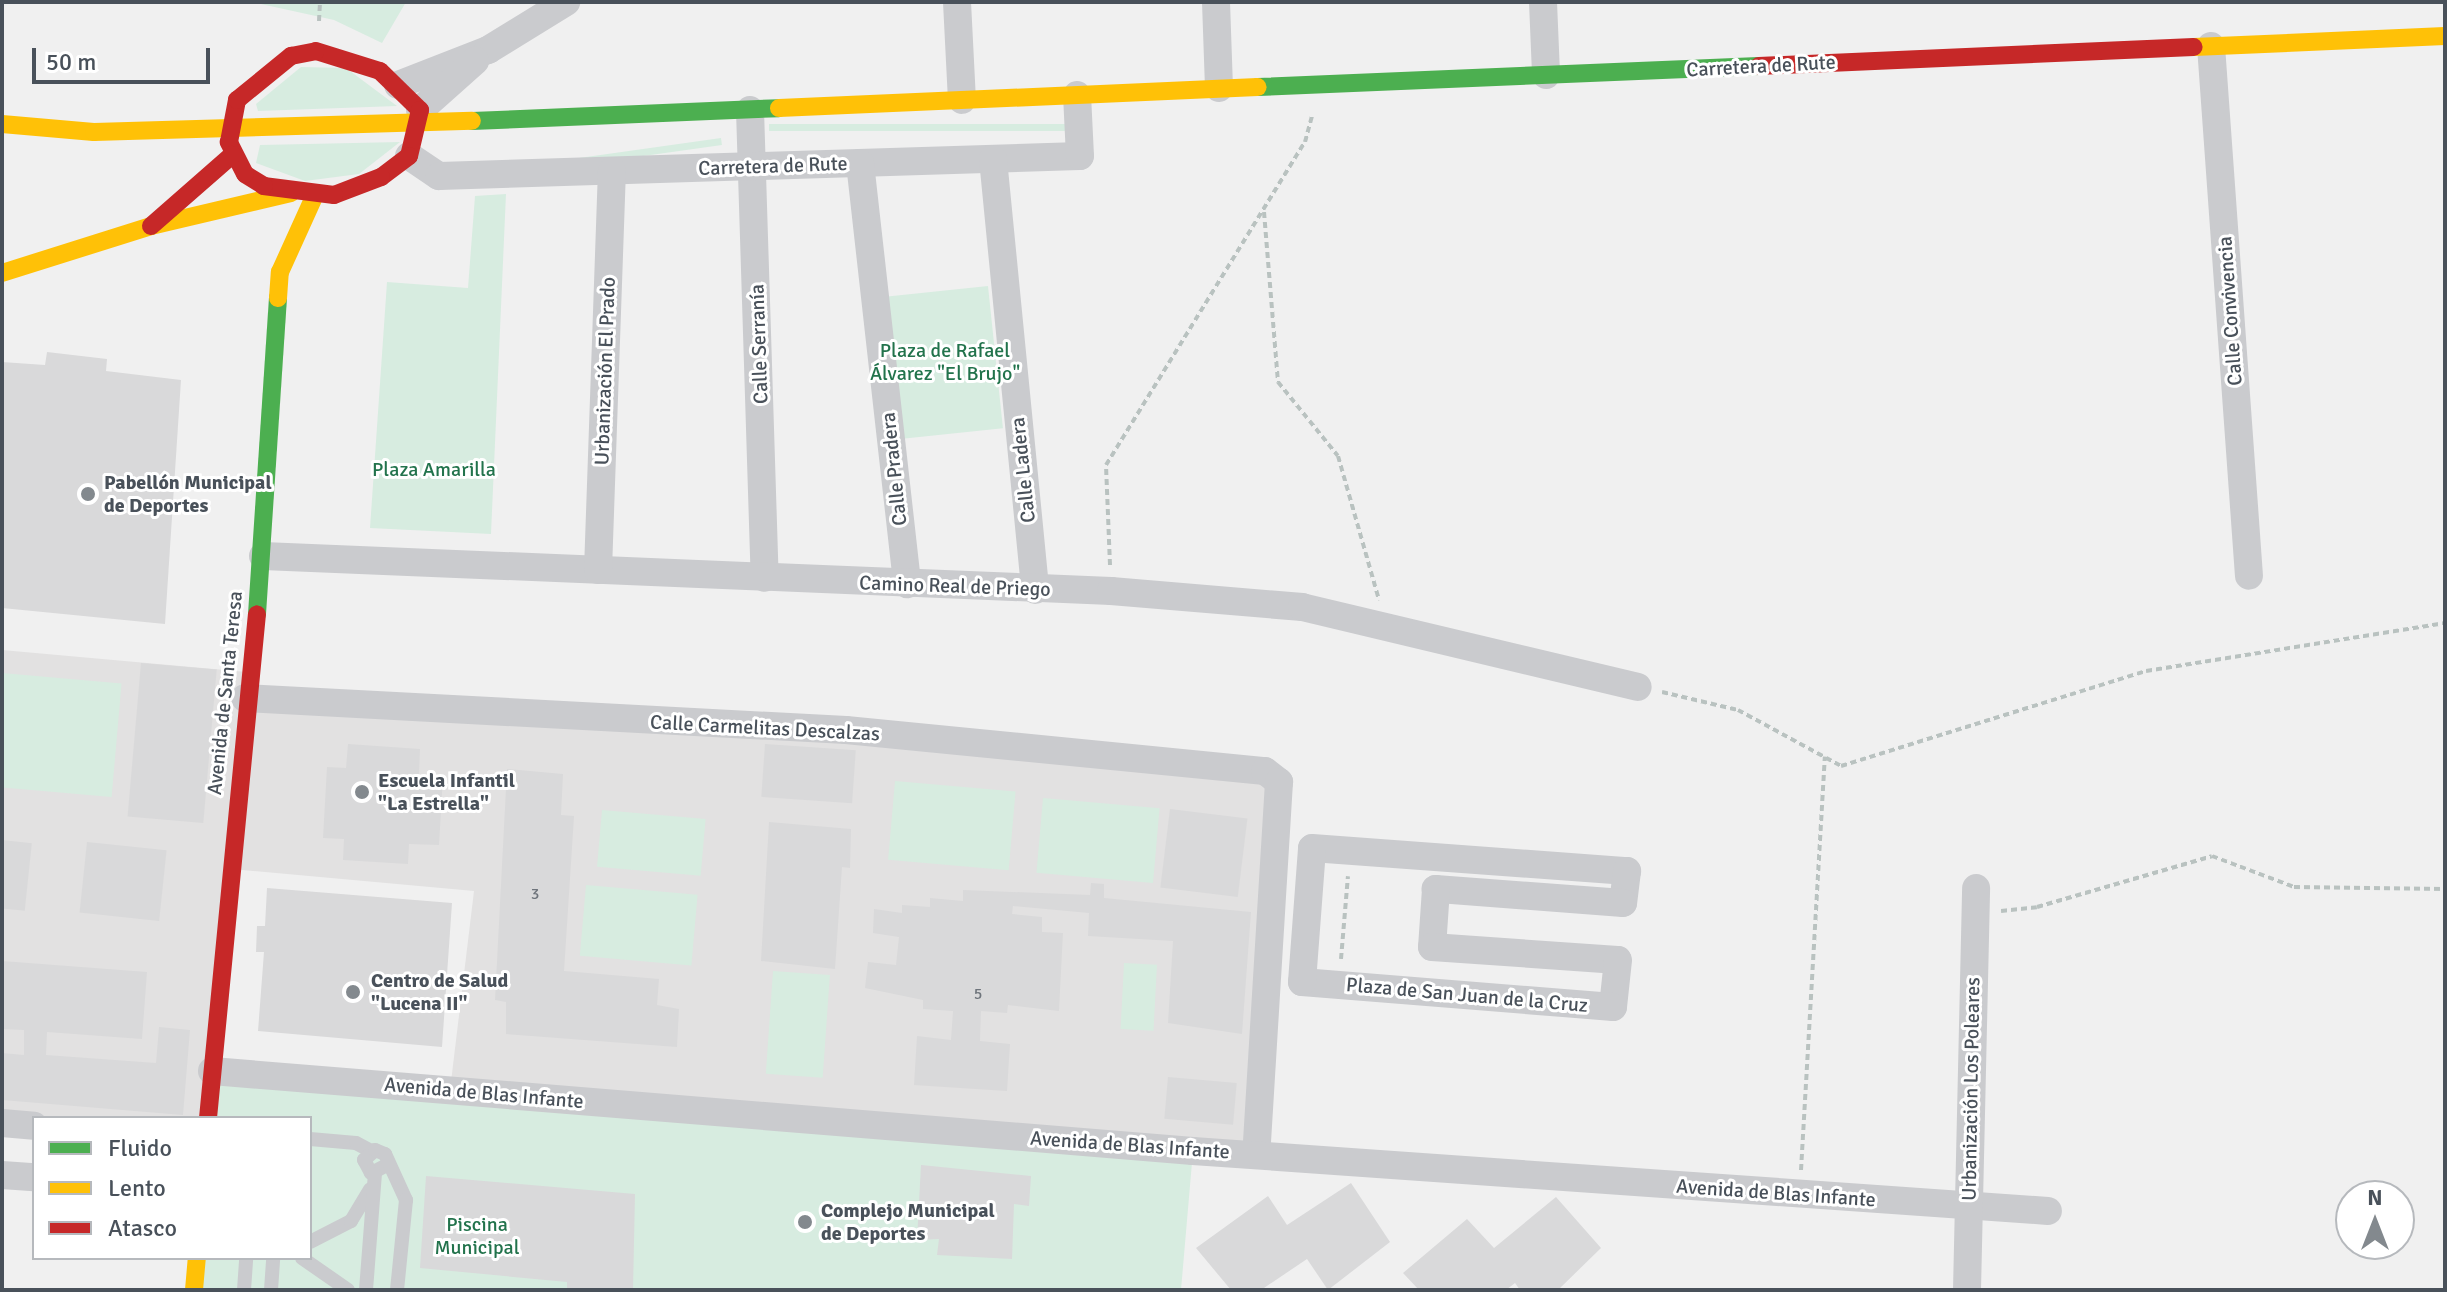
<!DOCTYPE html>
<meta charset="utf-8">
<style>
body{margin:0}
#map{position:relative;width:2447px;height:1292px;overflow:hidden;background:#f0f0f0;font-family:Signika,sans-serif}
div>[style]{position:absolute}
.education>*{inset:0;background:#e2e1e1}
.green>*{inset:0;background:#d7ece0;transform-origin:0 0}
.building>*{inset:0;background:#d9d9da;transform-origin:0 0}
.path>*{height:4px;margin-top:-2px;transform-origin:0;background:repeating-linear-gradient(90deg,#b9c2c0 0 6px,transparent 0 10px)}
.lane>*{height:14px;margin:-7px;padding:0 7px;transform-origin:7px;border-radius:7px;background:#cacbce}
.street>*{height:28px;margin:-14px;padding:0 14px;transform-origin:14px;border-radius:14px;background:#cacbce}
.fast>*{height:18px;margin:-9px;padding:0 9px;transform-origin:9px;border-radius:9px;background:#4caf50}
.slow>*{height:18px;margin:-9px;padding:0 9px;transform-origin:9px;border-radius:9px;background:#ffc107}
.jam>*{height:18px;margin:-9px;padding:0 9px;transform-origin:9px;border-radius:9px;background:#c62828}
.dots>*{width:22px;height:22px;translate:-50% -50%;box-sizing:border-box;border:4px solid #fff;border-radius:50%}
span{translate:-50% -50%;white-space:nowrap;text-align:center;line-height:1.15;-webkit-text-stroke:6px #fff;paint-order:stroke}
.number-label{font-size:16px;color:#6e747b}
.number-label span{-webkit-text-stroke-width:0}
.street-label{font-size:20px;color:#49515a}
.park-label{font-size:20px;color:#22734c}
.poi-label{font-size:20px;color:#49515a;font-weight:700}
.left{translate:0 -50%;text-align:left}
.frame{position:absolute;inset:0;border:4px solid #49515a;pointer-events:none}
.legend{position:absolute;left:32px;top:1116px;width:280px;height:144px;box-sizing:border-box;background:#fff;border:2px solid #b6b9bd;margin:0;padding:10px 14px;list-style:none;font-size:24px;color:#49515a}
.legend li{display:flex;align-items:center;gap:16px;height:40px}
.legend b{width:40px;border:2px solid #b6b9bd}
.north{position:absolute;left:2335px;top:1180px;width:80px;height:80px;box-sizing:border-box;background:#fff;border:2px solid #b6b9bd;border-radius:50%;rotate:0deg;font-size:22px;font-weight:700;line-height:32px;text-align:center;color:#49515a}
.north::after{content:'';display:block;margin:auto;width:28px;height:36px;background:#83898e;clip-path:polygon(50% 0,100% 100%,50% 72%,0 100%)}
.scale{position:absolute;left:32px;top:48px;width:178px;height:36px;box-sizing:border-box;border:4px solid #49515a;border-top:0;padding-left:10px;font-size:24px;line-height:28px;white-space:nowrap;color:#49515a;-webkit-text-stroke:6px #fff;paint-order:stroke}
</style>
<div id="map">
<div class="education">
<div style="clip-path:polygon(2px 650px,247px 672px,245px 698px,846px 730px,1279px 782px,1256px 1154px,450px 1090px,474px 891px,231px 869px,208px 1118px,2px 1123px)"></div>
</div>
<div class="green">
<div style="clip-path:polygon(252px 2px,406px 2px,382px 43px,334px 20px)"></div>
<div style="clip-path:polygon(301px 67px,346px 68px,397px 106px,258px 111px,256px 104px)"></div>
<div style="left:1065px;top:124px;width:7px;height:296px;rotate:90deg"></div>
<div style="left:721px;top:138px;width:7px;height:272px;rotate:82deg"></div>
<div style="clip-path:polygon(400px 142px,359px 174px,305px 181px,256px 163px,260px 145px)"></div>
<div style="clip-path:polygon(506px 194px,491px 534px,370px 528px,387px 282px,468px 288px,475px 196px)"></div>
<div style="left:988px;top:286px;width:143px;height:101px;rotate:84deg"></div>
<div style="left:2px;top:673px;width:120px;height:114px;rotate:5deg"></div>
<div style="left:895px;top:781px;width:121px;height:79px;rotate:5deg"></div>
<div style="left:1043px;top:798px;width:117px;height:75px;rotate:5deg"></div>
<div style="left:602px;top:810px;width:104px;height:57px;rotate:5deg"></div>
<div style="left:586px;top:885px;width:112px;height:71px;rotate:5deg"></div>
<div style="left:1124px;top:963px;width:33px;height:66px;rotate:3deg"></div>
<div style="left:773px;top:971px;width:57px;height:103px;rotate:4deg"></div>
<div style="clip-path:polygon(212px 1071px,1193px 1151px,1181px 1290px,196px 1290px,198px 1258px,310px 1258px,310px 1118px,208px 1118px)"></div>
</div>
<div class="building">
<div style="clip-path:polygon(47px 352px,107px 359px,106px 371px,181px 380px,165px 624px,2px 608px,2px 362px,45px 365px)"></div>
<div style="left:141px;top:663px;width:76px;height:154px;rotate:5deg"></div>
<div style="clip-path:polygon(348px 744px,420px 749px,419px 774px,443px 776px,439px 845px,409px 844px,408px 864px,343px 860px,344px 839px,323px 838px,327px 767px,346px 768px)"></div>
<div style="left:765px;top:744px;width:91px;height:53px;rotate:4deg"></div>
<div style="clip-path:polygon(507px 769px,563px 774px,561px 815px,574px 816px,564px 971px,659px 979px,657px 1005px,679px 1009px,677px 1047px,506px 1034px,506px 1002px,495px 1000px)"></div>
<div style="left:1170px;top:809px;width:78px;height:79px;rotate:7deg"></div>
<div style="clip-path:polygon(769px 822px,851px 829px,850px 868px,842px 867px,835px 969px,761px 961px)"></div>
<div style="left:2px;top:840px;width:30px;height:68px;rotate:6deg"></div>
<div style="left:87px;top:842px;width:80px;height:71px;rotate:6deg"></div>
<div style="clip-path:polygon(1091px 883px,1104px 884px,1104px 898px,1251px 912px,1242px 1034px,1168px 1023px,1173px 941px,1088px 936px,1089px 913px,1013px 906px,1012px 914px,1042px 917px,1042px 932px,1063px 933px,1059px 1011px,1008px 1005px,1007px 1013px,981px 1011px,980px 1041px,1010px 1044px,1007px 1091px,914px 1085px,917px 1036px,951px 1040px,953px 1011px,923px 1009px,923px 1000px,865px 988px,868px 962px,896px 965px,899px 937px,873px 933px,874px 909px,902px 913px,902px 905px,930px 907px,930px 898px,963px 901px,963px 890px,1090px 895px)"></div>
<div style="clip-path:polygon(267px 888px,452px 903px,442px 1047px,258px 1031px,264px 952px,256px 952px,257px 926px,265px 926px)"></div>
<div style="clip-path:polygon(2px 961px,147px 972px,142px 1039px,47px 1032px,46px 1055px,156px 1063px,159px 1027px,190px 1030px,183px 1115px,2px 1100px,2px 1053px,24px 1055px,24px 1030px,2px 1029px)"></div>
<div style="left:1168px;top:1077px;width:69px;height:42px;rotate:5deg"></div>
<div style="clip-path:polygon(921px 1165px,1031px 1176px,1029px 1206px,1014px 1204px,1012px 1259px,937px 1255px,939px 1239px,917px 1240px)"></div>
<div style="clip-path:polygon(426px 1176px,635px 1194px,633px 1290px,567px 1290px,567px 1282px,420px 1268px)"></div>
<div style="clip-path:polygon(1351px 1183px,1390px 1242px,1328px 1290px,1307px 1259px,1261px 1290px,1231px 1290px,1196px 1248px,1268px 1196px,1287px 1225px)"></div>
<div style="clip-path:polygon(1556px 1197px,1601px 1248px,1558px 1290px,1520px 1290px,1515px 1283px,1506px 1290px,1419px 1290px,1403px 1273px,1467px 1219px,1494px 1248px)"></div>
</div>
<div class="path">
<div style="left:319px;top:21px;width:19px;rotate:-87deg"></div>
<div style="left:1264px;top:212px;width:171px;rotate:85.3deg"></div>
<div style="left:1278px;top:382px;width:95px;rotate:51deg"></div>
<div style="left:1338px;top:456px;width:150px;rotate:74.1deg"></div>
<div style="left:1110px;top:565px;width:100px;rotate:-92.3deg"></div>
<div style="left:1106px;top:465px;width:379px;rotate:-58.4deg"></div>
<div style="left:1305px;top:142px;width:28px;rotate:-75deg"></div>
<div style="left:1662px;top:692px;width:78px;rotate:13.3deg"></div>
<div style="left:1738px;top:710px;width:117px;rotate:28.5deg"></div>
<div style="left:1841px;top:766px;width:319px;rotate:-17.3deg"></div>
<div style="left:2146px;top:671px;width:303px;rotate:-9.1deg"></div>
<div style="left:2001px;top:911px;width:36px;rotate:-6deg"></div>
<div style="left:2037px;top:907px;width:182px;rotate:-16.2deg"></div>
<div style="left:2212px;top:856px;width:88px;rotate:20.7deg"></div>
<div style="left:2294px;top:887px;width:151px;rotate:0.8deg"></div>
<div style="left:1341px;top:959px;width:83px;rotate:-85.2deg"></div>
<div style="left:1801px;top:1170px;width:414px;rotate:-86.7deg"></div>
</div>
<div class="lane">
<div style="left:310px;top:1139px;width:46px;rotate:5deg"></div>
<div style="left:356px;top:1143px;width:17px;rotate:28deg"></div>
<div style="left:387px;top:1165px;width:18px;rotate:153deg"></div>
<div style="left:371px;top:1173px;width:15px;rotate:-118deg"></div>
<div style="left:364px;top:1160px;width:15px;rotate:-42deg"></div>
<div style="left:375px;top:1150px;width:11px;rotate:22deg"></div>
<div style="left:385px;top:1154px;width:51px;rotate:65.5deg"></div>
<div style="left:406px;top:1200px;width:90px;rotate:95.7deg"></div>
<div style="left:310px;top:1242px;width:46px;rotate:-27.1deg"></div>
<div style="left:351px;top:1221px;width:37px;rotate:-59deg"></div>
<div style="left:302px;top:1258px;width:56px;rotate:34.8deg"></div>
<div style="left:244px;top:1290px;width:32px;rotate:-86deg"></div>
<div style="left:271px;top:1290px;width:32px;rotate:-86deg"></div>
<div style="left:366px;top:1290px;width:116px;rotate:-85.6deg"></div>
</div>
<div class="street">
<div style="left:957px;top:2px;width:98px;rotate:87.1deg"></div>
<div style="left:1216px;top:2px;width:86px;rotate:88deg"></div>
<div style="left:1543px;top:2px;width:73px;rotate:87.6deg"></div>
<div style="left:2211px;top:46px;width:531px;rotate:85.9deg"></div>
<div style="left:398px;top:85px;width:97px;rotate:-21.3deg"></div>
<div style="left:488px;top:50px;width:92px;rotate:-31.6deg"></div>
<div style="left:420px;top:110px;width:74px;rotate:-41.7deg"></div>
<div style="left:750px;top:110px;width:468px;rotate:88.2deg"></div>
<div style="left:409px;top:156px;width:36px;rotate:34deg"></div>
<div style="left:439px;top:176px;width:641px;rotate:-1.79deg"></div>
<div style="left:1080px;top:156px;width:61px;rotate:-92.8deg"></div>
<div style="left:993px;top:159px;width:433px;rotate:84.4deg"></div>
<div style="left:860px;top:163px;width:424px;rotate:83.6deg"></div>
<div style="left:263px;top:556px;width:849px;rotate:2.36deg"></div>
<div style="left:1111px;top:591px;width:192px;rotate:4.8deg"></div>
<div style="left:1302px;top:607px;width:345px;rotate:13.4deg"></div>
<div style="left:598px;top:570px;width:399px;rotate:-88deg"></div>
<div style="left:245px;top:698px;width:602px;rotate:3.05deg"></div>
<div style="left:846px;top:730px;width:421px;rotate:5.6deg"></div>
<div style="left:1265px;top:771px;width:18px;rotate:38deg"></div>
<div style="left:1279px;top:782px;width:373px;rotate:93.5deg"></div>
<div style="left:1312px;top:848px;width:316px;rotate:4.2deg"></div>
<div style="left:1627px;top:871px;width:32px;rotate:97deg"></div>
<div style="left:1623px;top:903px;width:188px;rotate:-175.7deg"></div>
<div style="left:1436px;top:889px;width:58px;rotate:93.9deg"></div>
<div style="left:1432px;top:947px;width:186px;rotate:4deg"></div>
<div style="left:1618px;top:960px;width:47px;rotate:96.1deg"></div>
<div style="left:1613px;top:1007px;width:312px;rotate:-175.4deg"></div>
<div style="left:1302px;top:982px;width:134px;rotate:-85.7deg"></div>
<div style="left:212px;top:1071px;width:984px;rotate:4.66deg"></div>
<div style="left:1193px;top:1151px;width:857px;rotate:4.01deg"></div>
<div style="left:2px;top:1123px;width:32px;rotate:5deg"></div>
<div style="left:2px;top:1175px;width:32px;rotate:4deg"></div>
<div style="left:1967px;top:1290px;width:402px;rotate:-88.7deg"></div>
</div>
<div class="fast">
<div style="left:1258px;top:87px;width:501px;rotate:-2.4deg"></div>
<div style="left:472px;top:121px;width:307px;rotate:-2.4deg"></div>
<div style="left:257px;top:614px;width:317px;rotate:-86.2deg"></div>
</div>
<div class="slow">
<div style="left:2194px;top:47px;width:251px;rotate:-2.5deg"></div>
<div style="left:779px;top:108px;width:479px;rotate:-2.5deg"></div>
<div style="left:2px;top:124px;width:92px;rotate:5deg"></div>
<div style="left:94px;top:132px;width:378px;rotate:-1.7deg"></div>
<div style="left:2px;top:273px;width:156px;rotate:-17.5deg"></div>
<div style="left:151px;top:226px;width:144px;rotate:-13.3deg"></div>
<div style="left:278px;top:298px;width:26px;rotate:-86deg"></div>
<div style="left:280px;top:272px;width:85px;rotate:-65.6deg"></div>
<div style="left:194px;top:1290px;width:32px;rotate:-85deg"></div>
</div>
<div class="jam">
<div style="left:316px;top:51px;width:67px;rotate:17.4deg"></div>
<div style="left:380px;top:71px;width:56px;rotate:44.3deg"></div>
<div style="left:420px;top:110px;width:47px;rotate:103.4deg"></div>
<div style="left:409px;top:156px;width:35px;rotate:143deg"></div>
<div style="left:381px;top:177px;width:50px;rotate:159deg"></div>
<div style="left:334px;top:195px;width:71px;rotate:-172.7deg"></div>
<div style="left:264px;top:186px;width:22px;rotate:-148deg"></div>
<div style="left:245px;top:174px;width:36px;rotate:-117deg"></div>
<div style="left:229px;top:142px;width:43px;rotate:-79.2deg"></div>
<div style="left:237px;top:100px;width:70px;rotate:-39.2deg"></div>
<div style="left:291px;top:56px;width:25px;rotate:-11deg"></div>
<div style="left:1759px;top:66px;width:435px;rotate:-2.5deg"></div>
<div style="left:151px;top:226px;width:108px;rotate:-41.2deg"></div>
<div style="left:208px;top:1118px;width:506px;rotate:-84.45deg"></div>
</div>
<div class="dots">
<div style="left:88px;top:494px;background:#83898e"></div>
<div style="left:362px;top:792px;background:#83898e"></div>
<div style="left:353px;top:992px;background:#83898e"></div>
<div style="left:805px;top:1222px;background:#83898e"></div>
</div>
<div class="number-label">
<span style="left:535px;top:894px">3</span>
<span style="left:978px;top:994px">5</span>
</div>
<div class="street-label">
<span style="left:1761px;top:66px;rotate:-3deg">Carretera de Rute</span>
<span style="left:773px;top:166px;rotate:-2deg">Carretera de Rute</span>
<span style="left:2230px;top:311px;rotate:-94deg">Calle Convivencia</span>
<span style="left:759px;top:344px;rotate:-92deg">Calle Serranía</span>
<span style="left:605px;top:371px;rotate:-88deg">Urbanización El Prado</span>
<span style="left:894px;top:469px;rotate:-96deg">Calle Pradera</span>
<span style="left:1023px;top:470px;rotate:-96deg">Calle Ladera</span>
<span style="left:955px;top:586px;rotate:2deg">Camino Real de Priego</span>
<span style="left:225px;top:693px;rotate:-84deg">Avenida de Santa Teresa</span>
<span style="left:765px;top:728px;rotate:3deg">Calle Carmelitas Descalzas</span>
<span style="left:1467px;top:995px;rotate:5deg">Plaza de San Juan de la Cruz</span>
<span style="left:1971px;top:1089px;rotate:-89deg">Urbanización Los Poleares</span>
<span style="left:484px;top:1093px;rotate:5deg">Avenida de Blas Infante</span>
<span style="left:1130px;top:1145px;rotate:4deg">Avenida de Blas Infante</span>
<span style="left:1776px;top:1193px;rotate:4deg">Avenida de Blas Infante</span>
</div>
<div class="park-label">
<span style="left:945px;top:362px">Plaza de Rafael<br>Álvarez "El Brujo"</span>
<span style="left:434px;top:469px">Plaza Amarilla</span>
<span style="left:477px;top:1236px">Piscina<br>Municipal</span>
</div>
<div class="poi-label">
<span class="left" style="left:104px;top:494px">Pabellón Municipal<br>de Deportes</span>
<span class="left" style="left:378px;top:792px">Escuela Infantil<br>"La Estrella"</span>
<span class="left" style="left:371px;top:992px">Centro de Salud<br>"Lucena II"</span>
<span class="left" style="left:821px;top:1222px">Complejo Municipal<br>de Deportes</span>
</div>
<div class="frame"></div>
<ul class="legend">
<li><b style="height:10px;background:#4caf50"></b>Fluido</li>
<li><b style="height:10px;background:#ffc107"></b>Lento</li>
<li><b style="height:10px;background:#c62828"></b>Atasco</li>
</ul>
<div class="north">N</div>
<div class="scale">50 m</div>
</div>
